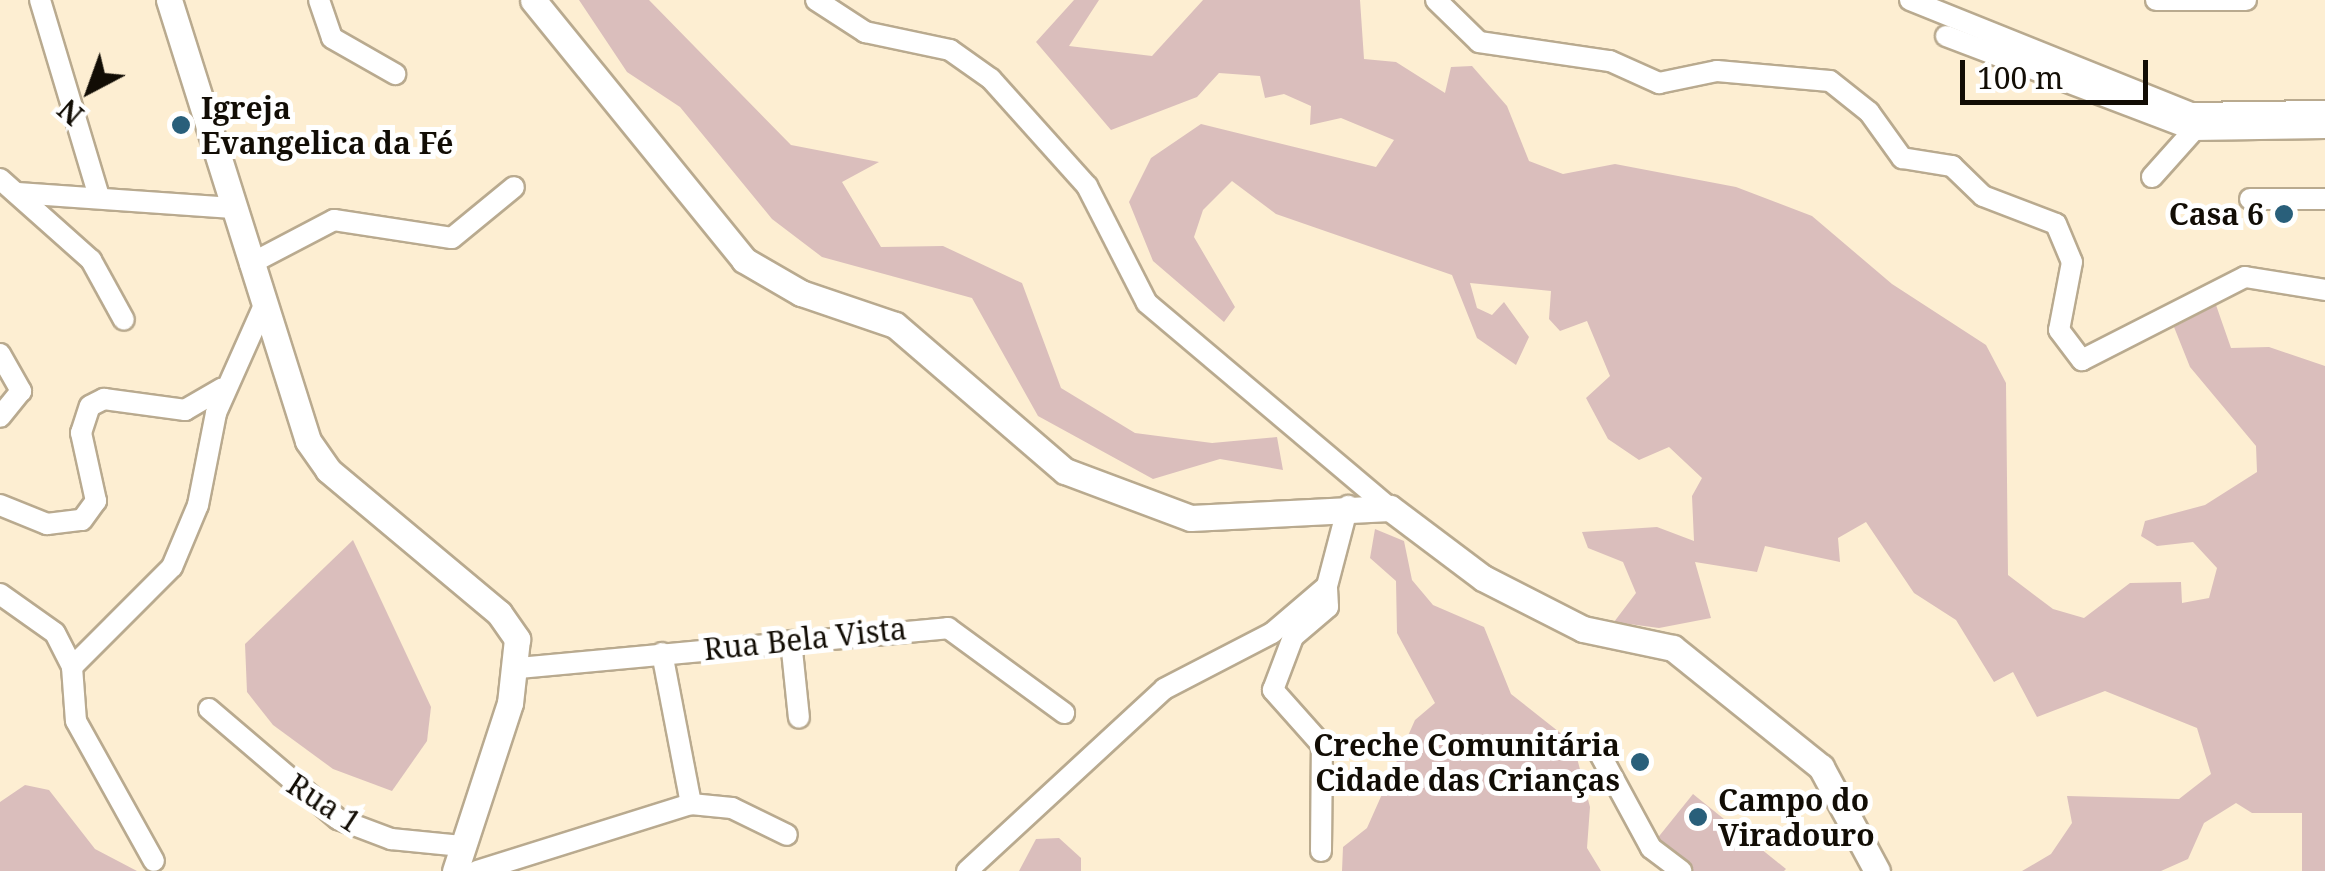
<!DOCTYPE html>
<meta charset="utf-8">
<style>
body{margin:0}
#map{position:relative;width:2325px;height:871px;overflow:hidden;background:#fdeed2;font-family:"Noto Serif",serif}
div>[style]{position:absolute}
.green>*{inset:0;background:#dabebc}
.roads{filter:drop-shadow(2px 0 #b9aa8f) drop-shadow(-2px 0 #b9aa8f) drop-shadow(0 2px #b9aa8f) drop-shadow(0 -2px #b9aa8f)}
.minor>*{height:20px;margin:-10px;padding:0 10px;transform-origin:10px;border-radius:10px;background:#fff}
.major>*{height:25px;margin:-12.5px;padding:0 12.5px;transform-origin:12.5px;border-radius:12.5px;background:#fff}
.dots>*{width:28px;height:28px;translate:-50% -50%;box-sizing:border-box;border:5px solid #fff;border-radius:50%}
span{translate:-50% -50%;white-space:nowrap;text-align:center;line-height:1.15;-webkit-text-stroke:10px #fff;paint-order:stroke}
.poi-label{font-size:30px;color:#120d05;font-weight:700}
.left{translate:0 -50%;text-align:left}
.right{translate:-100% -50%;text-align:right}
.street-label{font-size:30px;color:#120d05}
.north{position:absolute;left:40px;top:40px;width:100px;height:100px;-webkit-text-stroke:8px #fff;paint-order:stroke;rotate:221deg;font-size:28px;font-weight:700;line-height:40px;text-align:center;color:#120d05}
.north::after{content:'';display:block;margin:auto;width:35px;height:45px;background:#120d05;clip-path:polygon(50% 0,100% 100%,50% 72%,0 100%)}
.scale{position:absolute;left:1960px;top:60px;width:188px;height:45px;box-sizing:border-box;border:5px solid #120d05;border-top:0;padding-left:12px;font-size:30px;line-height:35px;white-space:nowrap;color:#120d05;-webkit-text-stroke:8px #fff;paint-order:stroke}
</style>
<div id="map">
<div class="green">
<div style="clip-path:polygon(579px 0,649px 0,791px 145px,879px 162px,842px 182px,881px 247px,943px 246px,1022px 283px,1061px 388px,1135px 433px,1212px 443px,1277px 437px,1283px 470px,1220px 459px,1153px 479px,1038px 416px,972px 298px,822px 257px,772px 219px,680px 107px,627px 72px)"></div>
<div style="clip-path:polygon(1074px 0,1099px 0,1069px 46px,1152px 56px,1203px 0,1360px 0,1364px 59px,1396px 62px,1445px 93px,1451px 67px,1472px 66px,1507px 106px,1529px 161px,1563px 174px,1615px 164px,1736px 187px,1812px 216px,1892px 284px,1986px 345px,2006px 383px,2008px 575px,2053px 609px,2084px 618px,2130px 583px,2181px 582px,2182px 603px,2209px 598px,2217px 568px,2193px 542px,2157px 546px,2141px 536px,2145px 521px,2205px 505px,2257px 472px,2256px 446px,2190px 367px,2174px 327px,2216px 305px,2231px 348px,2269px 347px,2325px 366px,2325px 871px,2302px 871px,2302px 813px,2252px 813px,2236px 803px,2204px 823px,2188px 859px,2161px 871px,2022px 871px,2051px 854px,2072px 823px,2067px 796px,2179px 799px,2211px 774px,2197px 728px,2105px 691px,2037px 717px,2013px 672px,1994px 682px,1956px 620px,1914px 593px,1866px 522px,1838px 538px,1840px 562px,1765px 546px,1757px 572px,1695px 562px,1711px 618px,1659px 628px,1614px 622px,1636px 593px,1623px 562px,1588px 548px,1582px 532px,1657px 527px,1694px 541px,1692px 496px,1702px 478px,1669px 447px,1639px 460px,1608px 439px,1586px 398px,1610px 376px,1587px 321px,1560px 331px,1549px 319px,1551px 291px,1470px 283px,1477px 308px,1492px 315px,1504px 302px,1529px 337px,1516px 365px,1477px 338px,1452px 275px,1276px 214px,1232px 181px,1203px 210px,1194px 237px,1235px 307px,1224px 322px,1153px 261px,1129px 202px,1151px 158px,1201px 124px,1376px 167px,1394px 140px,1341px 118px,1310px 125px,1311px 106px,1284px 94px,1265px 98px,1260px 76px,1219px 73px,1197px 97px,1111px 130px,1036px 42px)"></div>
<div style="clip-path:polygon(1375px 529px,1404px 541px,1412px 580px,1433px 605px,1484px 627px,1511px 694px,1573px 743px,1590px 807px,1587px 848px,1601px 871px,1342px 871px,1343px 847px,1367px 828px,1415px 720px,1435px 703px,1397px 633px,1396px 581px,1370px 558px)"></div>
<div style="clip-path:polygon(353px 540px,431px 707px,427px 741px,392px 791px,333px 769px,273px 725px,247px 692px,245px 644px)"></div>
<div style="clip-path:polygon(25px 785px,49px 790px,95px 849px,137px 871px,0 871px,0 802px)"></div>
<div style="clip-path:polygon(1693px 794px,1786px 869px,1784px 871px,1693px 871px,1656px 840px)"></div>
<div style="clip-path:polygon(1059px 838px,1081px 858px,1081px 871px,1019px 871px,1036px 839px)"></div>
</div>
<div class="roads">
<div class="minor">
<div style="left:40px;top:0;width:202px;rotate:73.3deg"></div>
<div style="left:319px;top:0;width:40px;rotate:71.1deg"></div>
<div style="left:332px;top:38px;width:73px;rotate:29.7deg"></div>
<div style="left:816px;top:0;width:59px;rotate:33.1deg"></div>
<div style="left:865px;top:32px;width:87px;rotate:12deg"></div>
<div style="left:950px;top:50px;width:50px;rotate:35.3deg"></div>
<div style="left:991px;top:79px;width:144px;rotate:48.1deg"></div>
<div style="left:1087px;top:186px;width:131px;rotate:62.9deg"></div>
<div style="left:1147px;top:303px;width:318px;rotate:40.2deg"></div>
<div style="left:1436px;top:0;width:60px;rotate:44.3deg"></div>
<div style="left:1479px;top:42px;width:132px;rotate:8.3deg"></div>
<div style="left:1610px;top:61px;width:54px;rotate:24.2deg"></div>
<div style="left:1659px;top:83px;width:59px;rotate:-11.7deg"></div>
<div style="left:1717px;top:71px;width:113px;rotate:5.1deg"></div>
<div style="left:1830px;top:81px;width:50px;rotate:38.5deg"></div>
<div style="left:1869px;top:112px;width:57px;rotate:54.3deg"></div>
<div style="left:1902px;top:158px;width:51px;rotate:9.1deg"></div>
<div style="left:1952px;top:166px;width:43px;rotate:44.1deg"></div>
<div style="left:1983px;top:196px;width:78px;rotate:21deg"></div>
<div style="left:2056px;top:224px;width:41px;rotate:67.2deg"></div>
<div style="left:2072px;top:262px;width:69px;rotate:100.8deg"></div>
<div style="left:2059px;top:330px;width:38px;rotate:53deg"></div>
<div style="left:2082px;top:360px;width:183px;rotate:-27deg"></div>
<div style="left:2245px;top:277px;width:81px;rotate:9.2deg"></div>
<div style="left:1910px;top:0;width:303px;rotate:21.9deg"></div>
<div style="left:2191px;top:113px;width:134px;rotate:-0.9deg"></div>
<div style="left:2156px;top:0;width:90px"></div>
<div style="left:1946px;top:36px;width:265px;rotate:20.8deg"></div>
<div style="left:2194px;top:130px;width:131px;rotate:-0.9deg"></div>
<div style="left:2152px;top:177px;width:63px;rotate:-48.2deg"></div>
<div style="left:0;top:179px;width:122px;rotate:41.7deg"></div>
<div style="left:91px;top:260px;width:68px;rotate:61.2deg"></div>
<div style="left:17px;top:193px;width:217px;rotate:4deg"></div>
<div style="left:2250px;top:199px;width:75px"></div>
<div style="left:250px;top:264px;width:95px;rotate:-27.6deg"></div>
<div style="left:334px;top:220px;width:119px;rotate:8.7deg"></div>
<div style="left:452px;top:238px;width:80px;rotate:-39.4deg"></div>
<div style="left:0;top:354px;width:43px;rotate:60.4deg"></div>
<div style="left:21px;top:391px;width:33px;rotate:129deg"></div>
<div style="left:0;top:505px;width:51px;rotate:22deg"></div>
<div style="left:47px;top:524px;width:35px;rotate:-7deg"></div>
<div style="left:82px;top:520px;width:24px;rotate:-54deg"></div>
<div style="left:96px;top:501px;width:70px;rotate:-102.4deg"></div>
<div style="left:81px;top:433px;width:28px;rotate:-72deg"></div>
<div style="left:90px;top:406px;width:16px;rotate:-27deg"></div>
<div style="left:104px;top:399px;width:82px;rotate:7.7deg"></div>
<div style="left:185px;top:410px;width:42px;rotate:-30.3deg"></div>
<div style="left:0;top:594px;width:67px;rotate:35.3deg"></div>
<div style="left:55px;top:633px;width:38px;rotate:63deg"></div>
<div style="left:72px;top:667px;width:54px;rotate:85.8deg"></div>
<div style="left:76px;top:721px;width:160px;rotate:60.9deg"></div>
<div style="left:791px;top:641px;width:77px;rotate:84.1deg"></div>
<div style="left:662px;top:653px;width:154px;rotate:79.1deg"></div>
<div style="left:72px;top:667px;width:141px;rotate:-45deg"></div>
<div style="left:172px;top:567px;width:67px;rotate:-67.2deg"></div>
<div style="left:198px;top:505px;width:94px;rotate:-78.9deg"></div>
<div style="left:216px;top:413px;width:118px;rotate:-66deg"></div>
<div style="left:518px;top:668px;width:432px;rotate:-5.3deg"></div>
<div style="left:948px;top:628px;width:144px;rotate:36.2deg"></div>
<div style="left:209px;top:709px;width:170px;rotate:40.5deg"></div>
<div style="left:338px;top:819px;width:57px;rotate:20.7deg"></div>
<div style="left:391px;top:839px;width:71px;rotate:5.6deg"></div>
<div style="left:1600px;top:754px;width:107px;rotate:61.5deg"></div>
<div style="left:1651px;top:848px;width:38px;rotate:37deg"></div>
<div style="left:1321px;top:851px;width:106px;rotate:-89.5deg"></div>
<div style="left:1322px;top:745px;width:74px;rotate:-131.7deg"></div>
<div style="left:1273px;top:690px;width:57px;rotate:-69.3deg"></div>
<div style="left:1293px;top:637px;width:46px;rotate:-40.6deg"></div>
<div style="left:1328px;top:607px;width:21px;rotate:-93deg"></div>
<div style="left:477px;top:871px;width:224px;rotate:-17.4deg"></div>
<div style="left:691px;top:804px;width:41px;rotate:5.6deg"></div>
<div style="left:732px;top:808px;width:61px;rotate:26.1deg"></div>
<div style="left:967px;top:871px;width:268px;rotate:-42.7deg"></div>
<div style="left:1164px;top:689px;width:122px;rotate:-27.4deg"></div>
<div style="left:1272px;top:633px;width:72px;rotate:-40.5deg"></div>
<div style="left:1327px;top:586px;width:83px;rotate:-75.3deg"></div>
</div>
<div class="major">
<div style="left:169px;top:0;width:462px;rotate:72.5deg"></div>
<div style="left:308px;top:441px;width:35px;rotate:55deg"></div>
<div style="left:328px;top:470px;width:223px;rotate:39.9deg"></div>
<div style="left:499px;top:613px;width:32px;rotate:55deg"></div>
<div style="left:517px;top:639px;width:64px;rotate:96.2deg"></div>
<div style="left:510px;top:703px;width:177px;rotate:108.1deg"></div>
<div style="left:533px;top:0;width:335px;rotate:50.9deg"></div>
<div style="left:744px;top:260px;width:66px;rotate:30.1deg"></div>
<div style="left:801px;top:293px;width:99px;rotate:18.8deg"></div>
<div style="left:895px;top:325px;width:224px;rotate:40.7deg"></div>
<div style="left:1065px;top:471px;width:134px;rotate:20.5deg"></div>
<div style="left:1191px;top:518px;width:199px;rotate:-2.9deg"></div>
<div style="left:1390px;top:508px;width:116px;rotate:37deg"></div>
<div style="left:1483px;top:578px;width:112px;rotate:27deg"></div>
<div style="left:1583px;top:629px;width:92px;rotate:11.9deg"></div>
<div style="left:1673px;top:648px;width:190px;rotate:38.8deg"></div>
<div style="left:1821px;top:767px;width:118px;rotate:61.7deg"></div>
</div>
</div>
<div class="dots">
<div style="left:181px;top:125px;background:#295f7a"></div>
<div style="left:2284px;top:214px;background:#295f7a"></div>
<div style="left:1640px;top:762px;background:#295f7a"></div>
<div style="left:1698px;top:817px;background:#295f7a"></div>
</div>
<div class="poi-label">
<span class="left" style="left:201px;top:125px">Igreja<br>Evangelica da Fé</span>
<span class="right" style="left:2264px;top:214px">Casa 6</span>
<span class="right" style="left:1620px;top:762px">Creche Comunitária<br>Cidade das Crianças</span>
<span class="left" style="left:1718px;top:817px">Campo do<br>Viradouro</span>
</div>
<div class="street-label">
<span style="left:805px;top:639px;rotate:-6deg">Rua Bela Vista</span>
<span style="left:324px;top:803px;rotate:33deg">Rua 1</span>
</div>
<div class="north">N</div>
<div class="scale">100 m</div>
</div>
